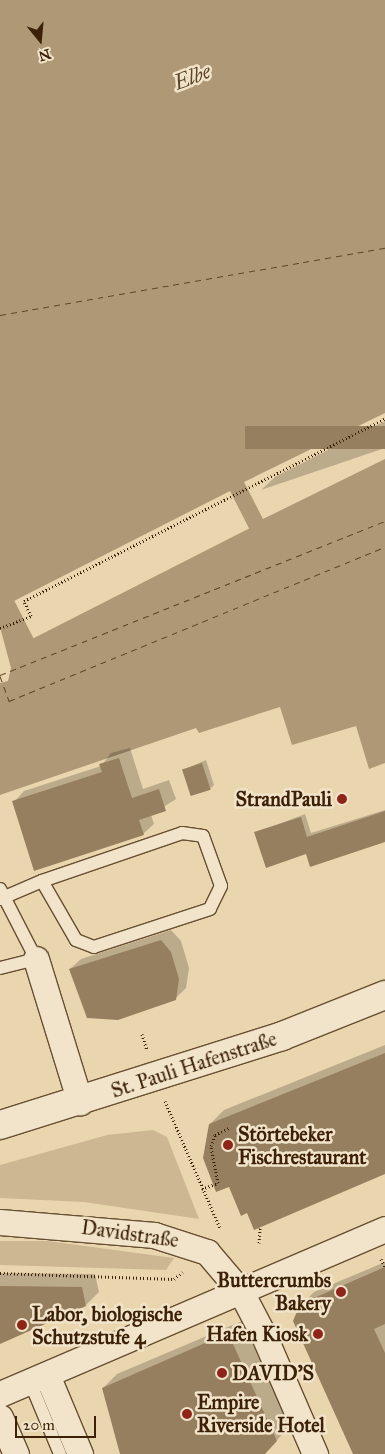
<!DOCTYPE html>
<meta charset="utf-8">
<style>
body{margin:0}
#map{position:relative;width:385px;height:1454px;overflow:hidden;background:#ead6ae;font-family:"IM FELL Great Primer",serif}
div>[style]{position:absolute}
.green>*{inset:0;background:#ccb792}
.water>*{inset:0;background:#af9875}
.pier>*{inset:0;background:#ead6ae;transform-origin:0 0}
.shadow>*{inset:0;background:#0003}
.ferry>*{height:1px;margin-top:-0.5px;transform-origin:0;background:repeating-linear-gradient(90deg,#5e4528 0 6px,transparent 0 11px)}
.building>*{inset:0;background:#967f5e;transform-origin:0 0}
.path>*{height:3px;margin-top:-1.5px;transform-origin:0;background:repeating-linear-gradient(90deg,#3c2107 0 1px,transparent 0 3.5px)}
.roads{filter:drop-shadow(1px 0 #684e31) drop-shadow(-1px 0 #684e31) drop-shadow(0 1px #684e31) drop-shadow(0 -1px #684e31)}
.lane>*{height:12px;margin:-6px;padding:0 6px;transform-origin:6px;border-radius:6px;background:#f1e4ca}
.street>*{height:25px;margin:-12.5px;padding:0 12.5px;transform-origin:12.5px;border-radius:12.5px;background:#f1e4ca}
.secondary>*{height:28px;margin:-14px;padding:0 14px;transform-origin:14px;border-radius:14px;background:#f1e4ca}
.dots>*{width:14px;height:14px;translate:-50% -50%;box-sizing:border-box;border:2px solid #f1e4ca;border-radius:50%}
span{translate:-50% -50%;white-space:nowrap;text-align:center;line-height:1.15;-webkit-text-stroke:5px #f1e4ca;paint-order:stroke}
.poi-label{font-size:20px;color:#3c2107;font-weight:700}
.right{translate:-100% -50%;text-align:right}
.left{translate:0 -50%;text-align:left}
.street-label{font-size:20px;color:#3c2107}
.water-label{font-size:21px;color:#5e4528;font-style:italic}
.north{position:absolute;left:15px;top:15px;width:50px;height:50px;-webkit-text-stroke:4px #f1e4ca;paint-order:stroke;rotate:163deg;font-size:14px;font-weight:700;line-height:20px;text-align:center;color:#3c2107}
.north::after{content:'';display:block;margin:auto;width:18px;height:22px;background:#3c2107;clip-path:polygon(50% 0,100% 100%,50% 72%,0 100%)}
.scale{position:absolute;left:15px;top:1416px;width:81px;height:22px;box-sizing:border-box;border:2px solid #3c2107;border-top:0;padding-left:6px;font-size:15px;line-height:18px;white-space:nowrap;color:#3c2107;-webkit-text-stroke:4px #f1e4ca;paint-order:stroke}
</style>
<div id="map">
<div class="green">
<div style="clip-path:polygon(153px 1130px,167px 1137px,199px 1219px,84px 1202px,0 1198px,0 1165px,107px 1135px)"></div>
<div style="clip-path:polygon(0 1241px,48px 1241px,174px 1258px,166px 1270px,0 1265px)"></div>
</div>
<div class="water">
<div style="clip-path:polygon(0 0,385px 0,385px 763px,369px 769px,356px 726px,292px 745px,280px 707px,199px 733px,196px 728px,0 795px)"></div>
</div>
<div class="pier">
<div style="clip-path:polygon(385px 413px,385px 459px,263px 519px,244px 482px)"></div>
<div style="left:230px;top:491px;width:42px;height:242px;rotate:63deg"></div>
<div style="clip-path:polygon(0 627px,11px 668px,8px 681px,0 683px)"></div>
</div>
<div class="shadow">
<div style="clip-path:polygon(385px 421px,385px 448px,261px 490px,275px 477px)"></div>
<div style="clip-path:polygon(130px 748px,143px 789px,169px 780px,176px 799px,151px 815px,154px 824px,143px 834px,14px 802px,24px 791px,101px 766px,111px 753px)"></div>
<div style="clip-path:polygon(206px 760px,214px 785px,210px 789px,183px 770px)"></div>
<div style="clip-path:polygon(385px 810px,385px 841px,307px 852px,255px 833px,305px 814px,311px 833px)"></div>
<div style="clip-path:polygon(171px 930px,181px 941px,189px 968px,186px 988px,175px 999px,70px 969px,81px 959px)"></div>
<div style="clip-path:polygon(385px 1045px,385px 1170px,210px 1124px,224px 1110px)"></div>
<div style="clip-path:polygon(385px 1262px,385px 1454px,355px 1454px,301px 1305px,314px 1292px)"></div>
<div style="clip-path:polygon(0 1273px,95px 1274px,99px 1292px,86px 1305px,0 1342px)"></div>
<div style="clip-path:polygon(242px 1321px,290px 1426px,264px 1454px,121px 1454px,103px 1388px,117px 1374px)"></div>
</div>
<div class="ferry">
<div style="left:0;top:315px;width:391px;rotate:-9.9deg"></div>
<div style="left:0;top:675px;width:415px;rotate:-21.8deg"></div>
<div style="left:0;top:676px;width:27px;rotate:70deg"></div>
<div style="left:9px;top:701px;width:406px;rotate:-22.3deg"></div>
</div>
<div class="building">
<div style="left:385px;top:426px;width:23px;height:140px;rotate:90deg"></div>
<div style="clip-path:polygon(119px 758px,132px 798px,159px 789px,166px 811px,139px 820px,144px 835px,34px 871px,12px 801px,102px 772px,99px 764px)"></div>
<div style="left:202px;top:763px;width:28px;height:21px;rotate:72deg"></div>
<div style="clip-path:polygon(385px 811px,385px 842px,310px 867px,306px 854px,266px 868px,254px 832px,301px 817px,307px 837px)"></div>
<div style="clip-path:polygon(161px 940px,171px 952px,179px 979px,176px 1000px,118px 1020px,87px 1018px,69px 969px)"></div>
<div style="clip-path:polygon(385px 1053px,385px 1174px,254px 1230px,247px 1213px,241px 1216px,229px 1187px,216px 1192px,203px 1158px,209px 1124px)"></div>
<div style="clip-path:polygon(385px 1267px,385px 1324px,374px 1329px,385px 1353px,385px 1454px,353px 1454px,293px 1321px,300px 1304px)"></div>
<div style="clip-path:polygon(0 1286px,82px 1287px,86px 1306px,0 1344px)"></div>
<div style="clip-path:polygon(228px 1333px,277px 1441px,265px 1454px,120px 1454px,102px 1388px)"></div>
</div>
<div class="path">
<div style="left:0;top:628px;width:33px;rotate:-21deg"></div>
<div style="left:31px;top:616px;width:17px;rotate:-115deg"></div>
<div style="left:24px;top:601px;width:404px;rotate:-26.8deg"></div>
<div style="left:142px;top:1034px;width:17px;rotate:73deg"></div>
<div style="left:165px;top:1101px;width:138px;rotate:66.6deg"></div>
<div style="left:202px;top:1189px;width:17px;rotate:-21deg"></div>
<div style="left:218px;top:1183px;width:38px;rotate:-101deg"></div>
<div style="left:211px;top:1146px;width:12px;rotate:-70deg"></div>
<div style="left:215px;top:1135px;width:16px;rotate:-27deg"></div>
<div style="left:259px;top:1243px;width:15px;rotate:-86deg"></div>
<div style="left:381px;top:1259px;width:9px;rotate:63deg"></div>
<div style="left:0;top:1273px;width:174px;rotate:2deg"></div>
<div style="left:174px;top:1279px;width:11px;rotate:-38deg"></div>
</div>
<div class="roads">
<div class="lane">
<div style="left:0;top:889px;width:79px;rotate:62.8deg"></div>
<div style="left:36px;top:959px;width:37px;rotate:166deg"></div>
<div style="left:0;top:899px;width:46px;rotate:-23.2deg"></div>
<div style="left:42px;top:881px;width:148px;rotate:-18.9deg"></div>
<div style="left:182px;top:833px;width:21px;rotate:8deg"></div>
<div style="left:203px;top:836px;width:53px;rotate:70.2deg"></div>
<div style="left:221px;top:886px;width:25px;rotate:116deg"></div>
<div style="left:210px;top:909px;width:122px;rotate:161.9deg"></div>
<div style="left:94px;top:947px;width:19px;rotate:-159deg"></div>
<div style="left:76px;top:940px;width:68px;rotate:-120deg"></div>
<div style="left:30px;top:1382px;width:78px;rotate:67.4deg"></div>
</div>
<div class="street">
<div style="left:36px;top:959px;width:150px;rotate:72.9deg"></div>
<div style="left:0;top:1222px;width:155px;rotate:4.8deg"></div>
<div style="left:154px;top:1235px;width:56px;rotate:17.8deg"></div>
<div style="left:207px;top:1252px;width:52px;rotate:49.6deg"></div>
<div style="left:241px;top:1292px;width:50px;rotate:62.4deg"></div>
<div style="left:264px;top:1336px;width:129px;rotate:66.6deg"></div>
<div style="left:47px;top:1375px;width:86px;rotate:67.3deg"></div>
<div style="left:0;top:1394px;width:419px;rotate:-23.2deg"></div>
<div style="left:0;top:1417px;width:40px;rotate:66.6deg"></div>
</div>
<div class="secondary">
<div style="left:0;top:1125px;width:296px;rotate:-17.5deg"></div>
<div style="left:282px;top:1036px;width:111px;rotate:-21.7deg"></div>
</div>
</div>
<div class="dots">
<div style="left:342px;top:799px;background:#8f2418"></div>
<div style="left:228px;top:1145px;background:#8f2418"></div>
<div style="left:341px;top:1292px;background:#8f2418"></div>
<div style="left:22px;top:1325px;background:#8f2418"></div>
<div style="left:318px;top:1334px;background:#8f2418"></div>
<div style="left:222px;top:1373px;background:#8f2418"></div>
<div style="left:187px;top:1414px;background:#8f2418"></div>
</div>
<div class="poi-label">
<span class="right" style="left:332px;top:799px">StrandPauli</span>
<span class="left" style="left:238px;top:1146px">Störtebeker<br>Fischrestaurant</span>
<span class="right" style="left:331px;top:1292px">Buttercrumbs<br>Bakery</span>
<span class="left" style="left:32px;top:1326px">Labor, biologische<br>Schutzstufe 4</span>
<span class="right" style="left:308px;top:1334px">Hafen Kiosk</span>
<span class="left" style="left:232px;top:1373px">DAVID'S</span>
<span class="left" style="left:197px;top:1414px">Empire<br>Riverside Hotel</span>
</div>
<div class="street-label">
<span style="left:194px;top:1065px;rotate:-18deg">St. Pauli Hafenstraße</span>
<span style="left:130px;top:1234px;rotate:8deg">Davidstraße</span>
</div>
<div class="water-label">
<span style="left:192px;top:77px;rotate:-21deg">Elbe</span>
</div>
<div class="north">N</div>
<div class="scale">20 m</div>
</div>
